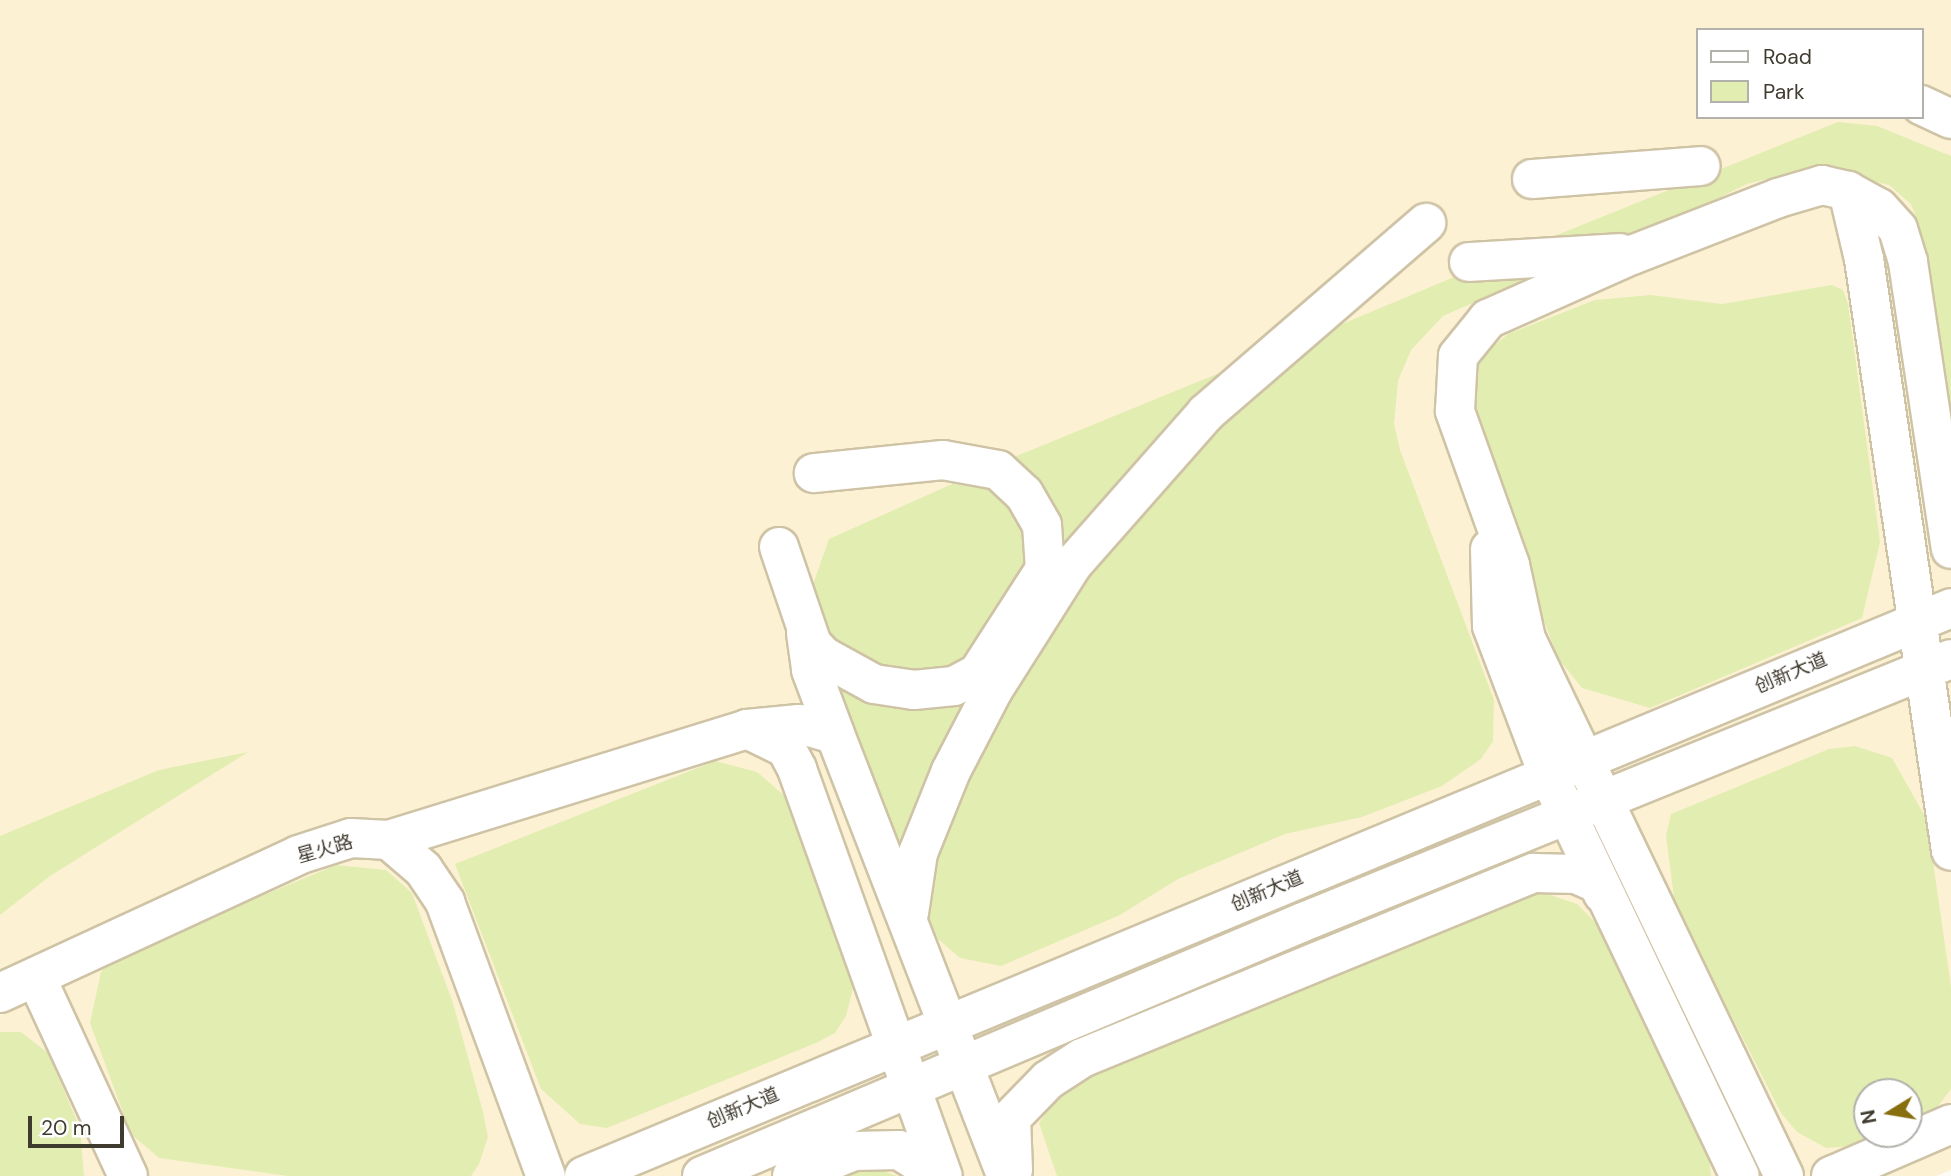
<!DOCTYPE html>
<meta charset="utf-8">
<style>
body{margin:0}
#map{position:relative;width:1951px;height:1176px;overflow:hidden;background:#fefbf5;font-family:"DM Sans","Noto Sans SC",sans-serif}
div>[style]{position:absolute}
.built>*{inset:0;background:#fdf1d4}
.green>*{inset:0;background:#e2edb1}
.roads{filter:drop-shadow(2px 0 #cfc3a6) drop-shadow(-2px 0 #cfc3a6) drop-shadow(0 2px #cfc3a6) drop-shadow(0 -2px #cfc3a6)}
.minor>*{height:38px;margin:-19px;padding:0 19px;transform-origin:19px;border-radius:19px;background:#fff}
span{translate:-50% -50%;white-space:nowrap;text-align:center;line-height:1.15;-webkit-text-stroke:5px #fff;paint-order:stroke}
.street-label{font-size:19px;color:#403b2f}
.legend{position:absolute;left:1696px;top:28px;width:228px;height:91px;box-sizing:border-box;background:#fff;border:2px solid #b3b1ac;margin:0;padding:9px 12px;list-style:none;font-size:21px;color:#403b2f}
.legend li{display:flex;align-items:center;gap:14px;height:35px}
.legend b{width:35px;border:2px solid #b3b1ac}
.north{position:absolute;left:1853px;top:1078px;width:70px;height:70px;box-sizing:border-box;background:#fff;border:2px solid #b3b1ac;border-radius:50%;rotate:259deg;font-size:19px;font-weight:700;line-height:28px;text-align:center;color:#403b2f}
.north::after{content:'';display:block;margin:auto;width:24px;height:32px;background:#876e0e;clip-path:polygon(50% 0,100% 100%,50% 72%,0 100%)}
.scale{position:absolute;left:28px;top:1116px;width:96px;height:32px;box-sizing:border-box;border:4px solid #403b2f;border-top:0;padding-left:9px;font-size:21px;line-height:24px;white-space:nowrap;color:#403b2f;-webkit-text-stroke:5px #fff;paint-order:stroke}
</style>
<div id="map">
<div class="built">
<div style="clip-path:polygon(evenodd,0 0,1951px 0,1951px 1170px,1936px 1176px,0 1176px,0 0,1697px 30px,1921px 30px,1921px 117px,1697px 117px,1697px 30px,0 0,1867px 1092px,1909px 1092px,1909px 1134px,1867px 1134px,1867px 1092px)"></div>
</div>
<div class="green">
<div style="clip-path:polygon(1838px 122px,1877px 126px,1951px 156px,1951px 447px,1919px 225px,1911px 204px,1889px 185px,1827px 171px,1795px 172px,1747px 184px,1646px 234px,1532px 245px)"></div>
<div style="clip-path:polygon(1570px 260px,1443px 316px,1411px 350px,1398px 381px,1394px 424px,1400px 450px,1494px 700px,1493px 741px,1481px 759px,1442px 786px,1362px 817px,1285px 834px,1178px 879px,1120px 915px,1001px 966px,960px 958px,938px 939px,920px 903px,921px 881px,1002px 695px,1127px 513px,1309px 338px,1466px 272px)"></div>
<div style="clip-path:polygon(1832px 285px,1843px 290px,1848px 304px,1880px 542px,1862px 618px,1650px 708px,1582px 688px,1558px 658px,1466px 415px,1478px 359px,1508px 334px,1595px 300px,1651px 295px,1722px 304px)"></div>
<div style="clip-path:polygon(1251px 360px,1066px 559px,1012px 458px)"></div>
<div style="clip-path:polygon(952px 484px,1002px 490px,1013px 499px,1037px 560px,954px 672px,906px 677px,833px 651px,810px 593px,829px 539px)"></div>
<div style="clip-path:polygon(834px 677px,969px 696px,903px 861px)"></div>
<div style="clip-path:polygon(1855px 746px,1892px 758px,1927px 820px,1951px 987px,1951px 1089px,1935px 1110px,1909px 1124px,1909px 1092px,1867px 1092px,1867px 1134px,1887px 1134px,1864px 1145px,1826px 1148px,1797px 1132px,1781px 1113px,1675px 905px,1666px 836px,1671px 814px,1829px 749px)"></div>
<div style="clip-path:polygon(248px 752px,50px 876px,0 915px,0 836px,159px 770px)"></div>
<div style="clip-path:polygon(715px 761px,757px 772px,787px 798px,856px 977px,846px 1016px,835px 1033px,816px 1043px,607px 1128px,580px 1124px,541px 1089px,455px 864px)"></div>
<div style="clip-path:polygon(336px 865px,386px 870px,412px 893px,453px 1003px,483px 1112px,488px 1137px,479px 1164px,471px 1176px,288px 1176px,159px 1158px,131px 1134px,90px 1023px,101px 972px,111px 959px)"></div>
<div style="clip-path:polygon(1535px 890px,1577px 904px,1597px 924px,1708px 1148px,1711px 1176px,1057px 1176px,1039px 1123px,1067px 1083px)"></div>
<div style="clip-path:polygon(0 1032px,21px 1032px,48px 1053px,80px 1128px,84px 1176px,0 1176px)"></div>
<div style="clip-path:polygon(853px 1167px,878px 1169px,897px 1176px,822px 1176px)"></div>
</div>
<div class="roads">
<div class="minor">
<div style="left:1921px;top:105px;width:33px;rotate:25deg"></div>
<div style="left:1532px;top:179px;width:169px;rotate:-4.4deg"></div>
<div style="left:1848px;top:191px;width:70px;rotate:76.8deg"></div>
<div style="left:1864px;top:259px;width:598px;rotate:81.64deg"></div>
<div style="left:1469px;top:262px;width:151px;rotate:-3.4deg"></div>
<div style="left:779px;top:547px;width:102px;rotate:71.2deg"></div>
<div style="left:812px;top:644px;width:16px;rotate:47deg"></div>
<div style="left:823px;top:656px;width:58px;rotate:28.8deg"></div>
<div style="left:874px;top:684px;width:40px;rotate:8.5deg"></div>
<div style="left:914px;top:690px;width:40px;rotate:-5.7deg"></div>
<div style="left:954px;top:686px;width:27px;rotate:-28deg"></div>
<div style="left:978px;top:673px;width:124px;rotate:-57.2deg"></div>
<div style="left:1045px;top:569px;width:44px;rotate:-93.9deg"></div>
<div style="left:1042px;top:525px;width:36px;rotate:-120deg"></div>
<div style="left:1024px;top:494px;width:35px;rotate:-137deg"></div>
<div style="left:998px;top:470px;width:56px;rotate:-169.7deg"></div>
<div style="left:943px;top:460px;width:130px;rotate:174.2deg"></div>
<div style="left:1490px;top:549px;width:77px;rotate:88.5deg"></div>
<div style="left:1492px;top:626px;width:158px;rotate:69.3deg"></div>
<div style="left:1548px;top:774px;width:445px;rotate:64.5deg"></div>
<div style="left:806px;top:633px;width:37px;rotate:82deg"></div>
<div style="left:811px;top:670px;width:68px;rotate:69.4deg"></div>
<div style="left:747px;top:729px;width:43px;rotate:26deg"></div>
<div style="left:786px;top:748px;width:24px;rotate:62deg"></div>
<div style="left:797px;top:769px;width:432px;rotate:70.3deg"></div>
<div style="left:389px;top:840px;width:375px;rotate:-17.2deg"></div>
<div style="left:747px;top:729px;width:52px;rotate:-5.5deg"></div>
<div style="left:799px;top:724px;width:37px;rotate:16deg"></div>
<div style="left:835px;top:734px;width:474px;rotate:68.8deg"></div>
<div style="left:909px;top:913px;width:61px;rotate:-81.5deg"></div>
<div style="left:918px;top:853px;width:88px;rotate:-68.1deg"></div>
<div style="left:951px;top:771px;width:91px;rotate:-62.6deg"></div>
<div style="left:993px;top:690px;width:149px;rotate:-57.6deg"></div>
<div style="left:1073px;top:564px;width:201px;rotate:-48.6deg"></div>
<div style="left:1206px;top:413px;width:291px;rotate:-40.8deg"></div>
<div style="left:36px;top:977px;width:219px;rotate:65.2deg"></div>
<div style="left:0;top:993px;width:328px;rotate:-24.8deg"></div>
<div style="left:298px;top:855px;width:56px;rotate:-17.8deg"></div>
<div style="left:351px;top:838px;width:38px;rotate:3deg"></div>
<div style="left:389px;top:840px;width:45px;rotate:40.5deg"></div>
<div style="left:423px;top:869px;width:40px;rotate:56deg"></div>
<div style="left:445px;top:902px;width:292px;rotate:69.8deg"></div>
<div style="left:1013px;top:1170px;width:52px;rotate:-92.2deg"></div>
<div style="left:1011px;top:1118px;width:53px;rotate:-45.8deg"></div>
<div style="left:1048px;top:1080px;width:40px;rotate:-32.9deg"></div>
<div style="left:1082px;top:1058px;width:488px;rotate:-22.3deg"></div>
<div style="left:1534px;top:873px;width:42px;rotate:1.4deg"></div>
<div style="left:1576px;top:874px;width:24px;rotate:24deg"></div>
<div style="left:1598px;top:884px;width:11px;rotate:63deg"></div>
<div style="left:584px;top:1176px;width:1480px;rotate:-22.56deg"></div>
<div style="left:702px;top:1176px;width:652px;rotate:-22.91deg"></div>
<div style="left:1303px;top:922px;width:699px;rotate:-22.09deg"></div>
<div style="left:792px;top:1176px;width:67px;rotate:-22deg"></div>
<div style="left:854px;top:1151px;width:45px;rotate:-1.3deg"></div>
<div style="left:899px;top:1150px;width:49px;rotate:32.4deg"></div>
<div style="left:1784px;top:1176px;width:596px;rotate:-115.66deg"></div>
<div style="left:1526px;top:639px;width:76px;rotate:-102.2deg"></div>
<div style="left:1510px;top:565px;width:164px;rotate:-109.7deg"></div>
<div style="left:1455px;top:411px;width:55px;rotate:-86.9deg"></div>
<div style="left:1458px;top:356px;width:48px;rotate:-51deg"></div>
<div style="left:1488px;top:319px;width:158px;rotate:-24deg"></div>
<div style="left:1632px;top:255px;width:157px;rotate:-21.3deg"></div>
<div style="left:1778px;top:198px;width:46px;rotate:-16.5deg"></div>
<div style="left:1822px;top:185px;width:27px;rotate:13deg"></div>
<div style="left:1848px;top:191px;width:35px;rotate:29deg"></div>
<div style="left:1879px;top:208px;width:28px;rotate:48deg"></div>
<div style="left:1898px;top:229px;width:34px;rotate:73deg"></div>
<div style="left:1908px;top:262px;width:290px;rotate:81.5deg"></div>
<div style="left:1831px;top:1176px;width:131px;rotate:-23.4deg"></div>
</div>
</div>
<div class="street-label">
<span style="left:1791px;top:673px;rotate:-23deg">创新大道</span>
<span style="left:325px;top:849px;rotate:-16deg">星火路</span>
<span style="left:1267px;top:891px;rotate:-23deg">创新大道</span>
<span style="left:743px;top:1108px;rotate:-23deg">创新大道</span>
</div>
<ul class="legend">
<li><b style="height:9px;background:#fff"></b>Road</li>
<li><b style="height:19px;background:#e2edb1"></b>Park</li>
</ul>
<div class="north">N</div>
<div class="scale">20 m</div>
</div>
